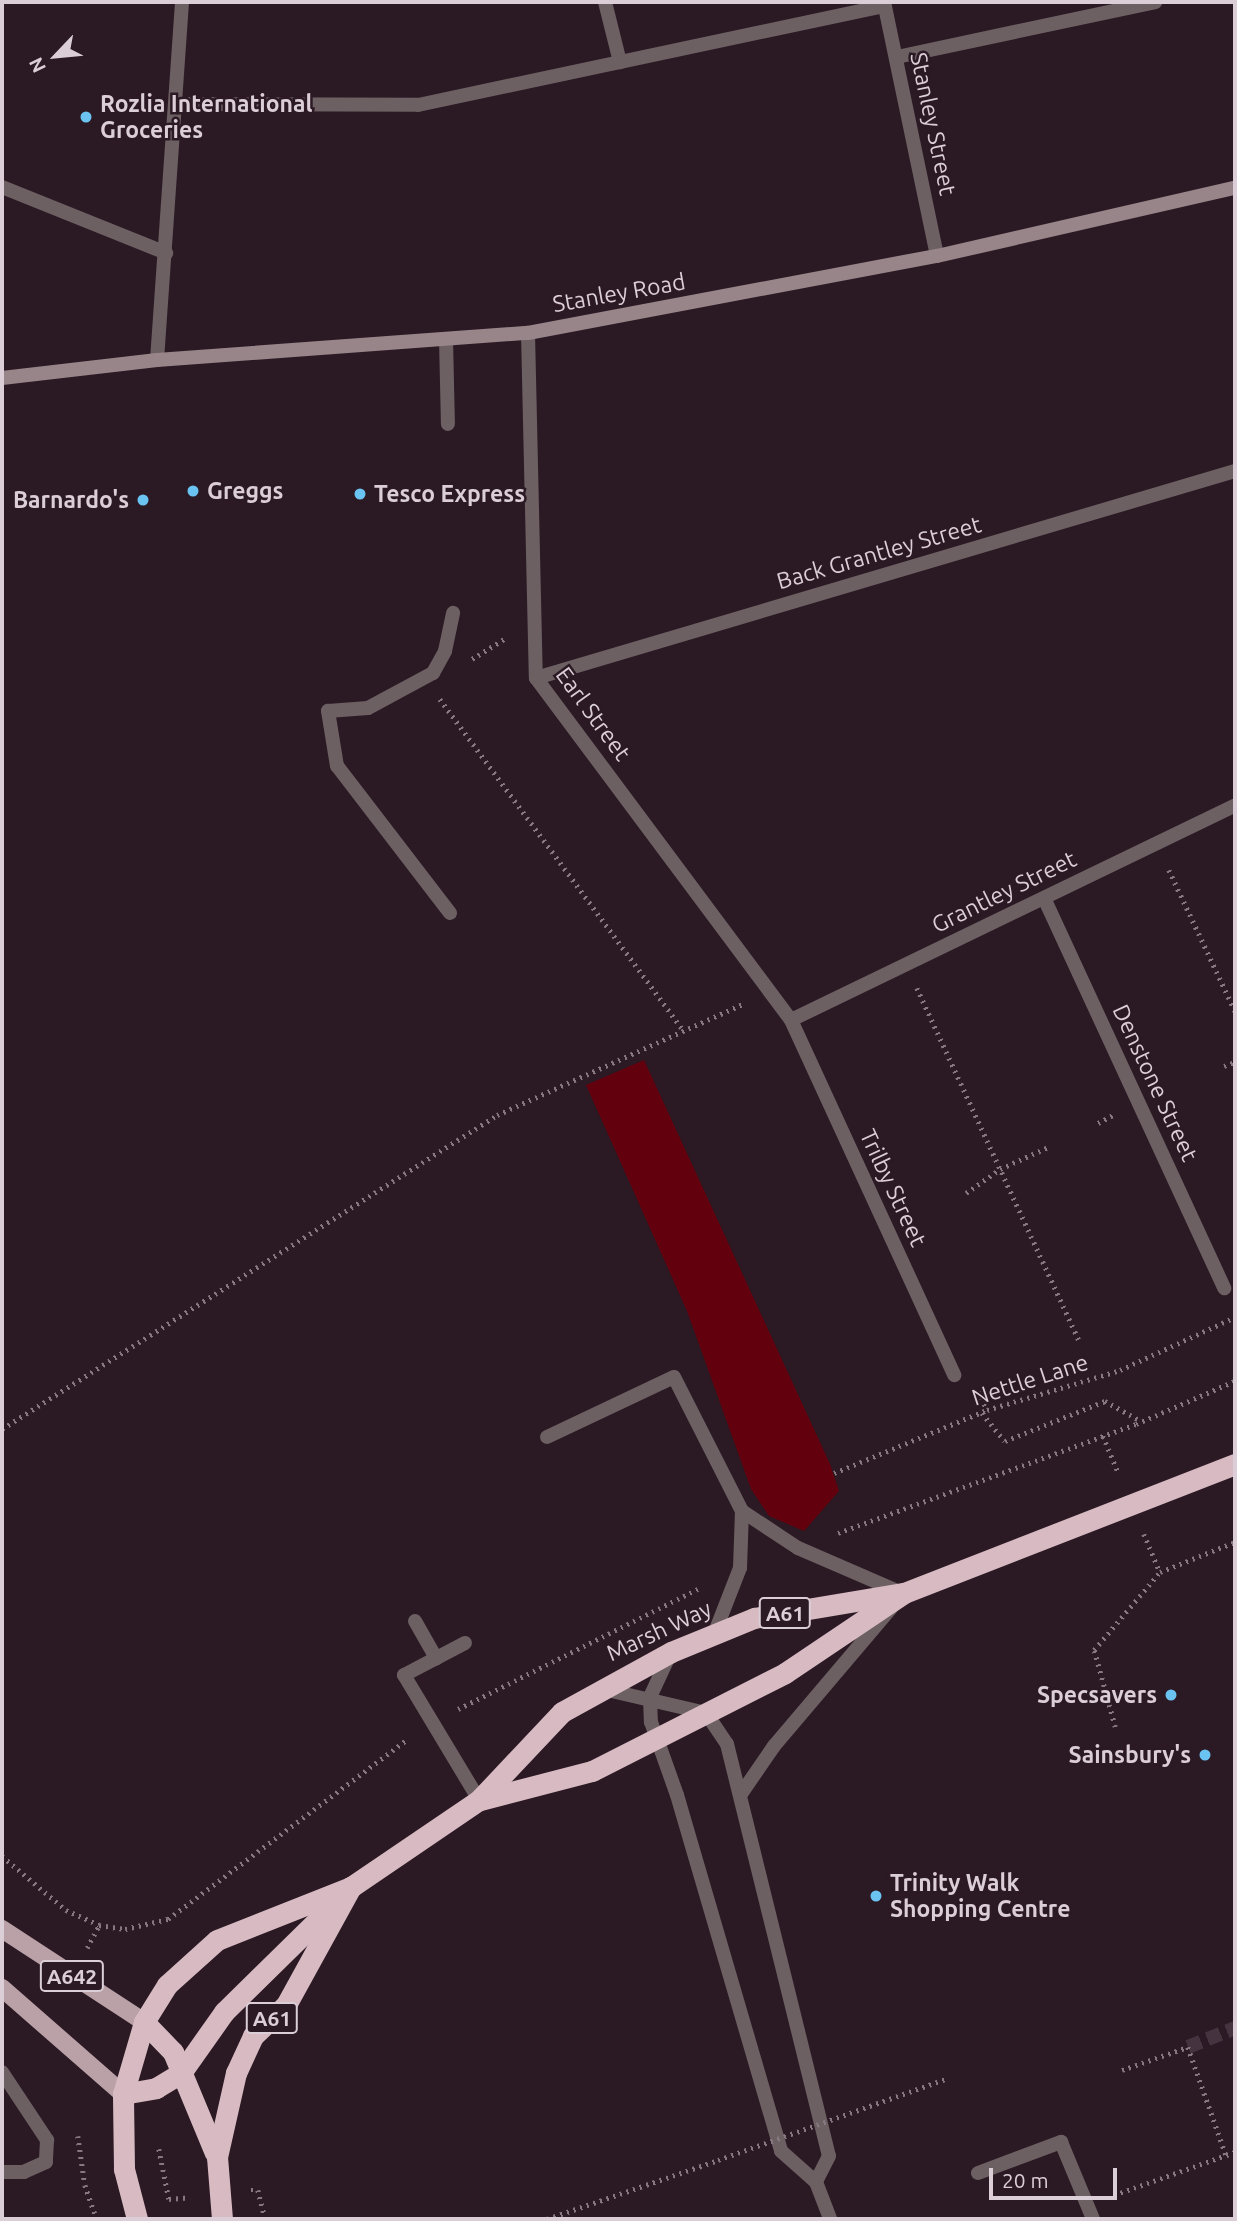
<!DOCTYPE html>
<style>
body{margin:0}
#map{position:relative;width:1237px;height:2221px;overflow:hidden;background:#2b1924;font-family:Ubuntu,sans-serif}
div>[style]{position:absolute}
.green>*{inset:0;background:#62010d}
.street-tunnel>*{height:14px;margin-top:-7px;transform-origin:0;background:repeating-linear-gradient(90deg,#45343f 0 14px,transparent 0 21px)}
.path>*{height:4.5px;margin-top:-2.25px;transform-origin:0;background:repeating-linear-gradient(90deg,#867780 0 2px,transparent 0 7px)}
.lane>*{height:14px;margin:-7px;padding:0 7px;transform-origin:7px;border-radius:7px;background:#6c6063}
.street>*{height:14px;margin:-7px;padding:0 7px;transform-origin:7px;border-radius:7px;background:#6c6063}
.secondary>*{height:14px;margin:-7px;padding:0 7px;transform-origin:7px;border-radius:7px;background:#978589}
.primary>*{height:18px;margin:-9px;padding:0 9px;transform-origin:9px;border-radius:9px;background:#b9a1a7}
.highway>*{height:21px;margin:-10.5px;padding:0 10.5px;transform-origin:10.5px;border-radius:10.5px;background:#d8bbc2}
.path-bridge>*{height:4.5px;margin-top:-2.25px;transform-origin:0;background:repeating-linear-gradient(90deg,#867780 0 2px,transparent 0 7px)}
.dots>*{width:19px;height:19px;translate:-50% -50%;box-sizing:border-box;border:4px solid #2b1924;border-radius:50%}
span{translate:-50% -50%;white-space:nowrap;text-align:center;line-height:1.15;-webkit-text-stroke:5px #2b1924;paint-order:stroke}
.shield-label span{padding:2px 5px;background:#2b1924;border:2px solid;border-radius:5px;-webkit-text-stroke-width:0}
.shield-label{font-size:21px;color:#dbced6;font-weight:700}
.poi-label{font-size:23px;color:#dbced6;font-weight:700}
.left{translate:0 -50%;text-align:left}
.right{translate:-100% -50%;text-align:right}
.street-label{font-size:23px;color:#dbced6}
.frame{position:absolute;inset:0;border:4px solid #dbced6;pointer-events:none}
.north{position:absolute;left:21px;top:21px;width:70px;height:70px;-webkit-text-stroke:5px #2b1924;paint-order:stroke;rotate:244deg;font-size:19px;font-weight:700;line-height:28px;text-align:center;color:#dbced6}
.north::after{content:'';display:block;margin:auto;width:24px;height:32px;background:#dbced6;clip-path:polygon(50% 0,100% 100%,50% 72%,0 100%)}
.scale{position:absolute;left:989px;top:2168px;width:128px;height:32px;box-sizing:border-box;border:4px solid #dbced6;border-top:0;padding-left:9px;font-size:21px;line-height:24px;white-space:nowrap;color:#dbced6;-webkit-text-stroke:5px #2b1924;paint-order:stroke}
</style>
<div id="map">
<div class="green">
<div style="clip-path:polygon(644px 1060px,830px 1464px,839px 1491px,804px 1531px,769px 1516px,751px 1489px,687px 1311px,586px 1085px)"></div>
</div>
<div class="street-tunnel">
<div style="left:1188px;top:2047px;width:51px;rotate:-22deg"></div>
</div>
<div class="path">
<div style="left:472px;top:659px;width:40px;rotate:-32deg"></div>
<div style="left:440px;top:699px;width:408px;rotate:53.7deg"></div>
<div style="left:1169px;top:870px;width:156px;rotate:64.9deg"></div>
<div style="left:917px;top:988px;width:388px;rotate:65.3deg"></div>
<div style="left:1224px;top:1066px;width:12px;rotate:-20deg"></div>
<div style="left:1098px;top:1123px;width:17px;rotate:-28deg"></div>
<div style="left:966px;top:1193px;width:42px;rotate:-35.2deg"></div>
<div style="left:1000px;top:1169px;width:53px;rotate:-24.6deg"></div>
<div style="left:979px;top:1391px;width:21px;rotate:67deg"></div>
<div style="left:982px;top:1413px;width:36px;rotate:51deg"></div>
<div style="left:1005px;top:1441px;width:108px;rotate:-21.8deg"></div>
<div style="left:1105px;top:1401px;width:41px;rotate:29.1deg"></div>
<div style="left:2px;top:1429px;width:586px;rotate:-32.39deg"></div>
<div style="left:497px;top:1115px;width:270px;rotate:-24.3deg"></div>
<div style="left:1103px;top:1436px;width:41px;rotate:67.2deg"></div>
<div style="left:834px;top:1473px;width:165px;rotate:-22.4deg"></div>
<div style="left:987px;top:1410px;width:139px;rotate:-16.7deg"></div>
<div style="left:1120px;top:1370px;width:122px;rotate:-24.7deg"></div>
<div style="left:838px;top:1533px;width:317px;rotate:-20.1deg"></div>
<div style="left:1136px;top:1424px;width:108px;rotate:-23.5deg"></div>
<div style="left:1144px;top:1534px;width:41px;rotate:67.2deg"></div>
<div style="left:458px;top:1709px;width:271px;rotate:-26.6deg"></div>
<div style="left:1115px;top:1727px;width:80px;rotate:-105.3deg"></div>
<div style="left:1094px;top:1650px;width:102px;rotate:-49.8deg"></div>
<div style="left:1160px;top:1572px;width:81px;rotate:-21.8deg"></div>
<div style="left:2px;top:1856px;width:84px;rotate:40.2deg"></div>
<div style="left:66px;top:1910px;width:36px;rotate:24deg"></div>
<div style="left:87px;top:1948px;width:26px;rotate:-62deg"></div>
<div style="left:99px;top:1925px;width:26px;rotate:9deg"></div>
<div style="left:125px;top:1929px;width:44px;rotate:-13.1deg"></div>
<div style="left:168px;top:1919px;width:300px;rotate:-36.9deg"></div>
<div style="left:1122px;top:2070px;width:70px;rotate:-19.2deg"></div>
<div style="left:1188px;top:2047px;width:114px;rotate:70.6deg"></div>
<div style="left:78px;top:2136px;width:49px;rotate:81.9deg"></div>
<div style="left:85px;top:2185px;width:36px;rotate:71deg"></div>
<div style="left:159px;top:2149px;width:51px;rotate:78.7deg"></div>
<div style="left:169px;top:2199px;width:21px;rotate:-5deg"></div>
<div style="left:251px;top:2190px;width:7px"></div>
<div style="left:258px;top:2190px;width:30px;rotate:76deg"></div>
<div style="left:1114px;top:2195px;width:128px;rotate:-19.6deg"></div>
<div style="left:547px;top:2219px;width:181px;rotate:-19deg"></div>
</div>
<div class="lane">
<div style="left:605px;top:2px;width:62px;rotate:76deg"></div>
<div style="left:177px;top:104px;width:241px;rotate:0.2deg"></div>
<div style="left:418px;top:105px;width:477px;rotate:-12deg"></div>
<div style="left:446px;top:339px;width:85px;rotate:88.7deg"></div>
<div style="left:450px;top:913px;width:185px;rotate:-127.5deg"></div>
<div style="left:337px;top:766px;width:56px;rotate:-99.3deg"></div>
<div style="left:328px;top:711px;width:40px;rotate:-4.3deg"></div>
<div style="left:368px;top:708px;width:74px;rotate:-28.3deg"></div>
<div style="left:433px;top:673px;width:25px;rotate:-61deg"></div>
<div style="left:445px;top:651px;width:39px;rotate:-78deg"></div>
<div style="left:547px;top:1437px;width:140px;rotate:-25.3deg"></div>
<div style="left:674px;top:1377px;width:150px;rotate:63.1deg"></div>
<div style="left:742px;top:1511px;width:67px;rotate:33.5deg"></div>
<div style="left:798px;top:1548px;width:113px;rotate:23.4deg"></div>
<div style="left:415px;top:1621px;width:43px;rotate:60.4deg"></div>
<div style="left:715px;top:1632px;width:69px;rotate:-68.7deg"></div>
<div style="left:740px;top:1568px;width:57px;rotate:-88deg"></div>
<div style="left:465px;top:1643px;width:69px;rotate:152.3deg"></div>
<div style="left:404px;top:1675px;width:146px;rotate:59deg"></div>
<div style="left:671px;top:1652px;width:50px;rotate:115deg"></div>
<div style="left:650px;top:1697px;width:25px;rotate:88deg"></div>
<div style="left:651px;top:1722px;width:77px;rotate:70.4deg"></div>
<div style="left:677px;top:1795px;width:371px;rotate:73.7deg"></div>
<div style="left:781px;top:2151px;width:47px;rotate:41.5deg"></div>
<div style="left:816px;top:2182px;width:40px;rotate:69deg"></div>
<div style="left:603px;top:1689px;width:106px;rotate:13.1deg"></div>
<div style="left:706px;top:1713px;width:37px;rotate:56deg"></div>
<div style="left:727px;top:1744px;width:424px;rotate:76.1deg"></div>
<div style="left:829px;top:2156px;width:29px;rotate:117deg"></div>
<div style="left:741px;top:1794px;width:58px;rotate:-55.5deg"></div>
<div style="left:774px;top:1746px;width:182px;rotate:-49.7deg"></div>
<div style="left:2px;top:2172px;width:22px"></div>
<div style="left:978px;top:2173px;width:89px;rotate:-20.5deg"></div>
<div style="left:1061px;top:2142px;width:83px;rotate:67.4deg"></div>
</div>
<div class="street">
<div style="left:884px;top:2px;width:259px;rotate:78.2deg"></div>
<div style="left:897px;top:57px;width:264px;rotate:-12deg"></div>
<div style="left:2px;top:187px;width:177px;rotate:21.9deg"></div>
<div style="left:528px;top:333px;width:345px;rotate:88.7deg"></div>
<div style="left:536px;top:678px;width:427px;rotate:53.3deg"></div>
<div style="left:791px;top:1020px;width:391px;rotate:65.3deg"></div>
<div style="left:157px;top:360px;width:359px;rotate:-86deg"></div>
<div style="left:536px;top:678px;width:729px;rotate:-16.5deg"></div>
<div style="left:1044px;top:898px;width:430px;rotate:65.2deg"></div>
<div style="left:791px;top:1020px;width:493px;rotate:-25.8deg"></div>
<div style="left:2px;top:2072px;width:82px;rotate:56.5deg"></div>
<div style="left:47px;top:2140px;width:22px;rotate:93deg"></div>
<div style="left:46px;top:2162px;width:24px;rotate:156deg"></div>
</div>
<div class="secondary">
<div style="left:2px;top:378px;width:156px;rotate:-6.6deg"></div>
<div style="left:157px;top:360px;width:372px;rotate:-4.2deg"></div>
<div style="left:528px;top:333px;width:416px;rotate:-10.7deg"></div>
<div style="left:937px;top:256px;width:306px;rotate:-12.9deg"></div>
</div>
<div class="primary">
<div style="left:2px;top:1929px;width:170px;rotate:33.2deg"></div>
<div style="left:2px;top:1988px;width:161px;rotate:41.2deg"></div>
</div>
<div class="highway">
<div style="left:480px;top:1800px;width:116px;rotate:-14.5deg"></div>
<div style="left:592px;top:1771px;width:216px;rotate:-26.9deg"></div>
<div style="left:785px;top:1673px;width:143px;rotate:-33.9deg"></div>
<div style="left:904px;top:1593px;width:355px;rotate:-21.3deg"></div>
<div style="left:144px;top:2022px;width:42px;rotate:46deg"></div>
<div style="left:173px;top:2052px;width:109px;rotate:67.4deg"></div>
<div style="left:123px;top:2094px;width:34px;rotate:-10deg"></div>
<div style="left:156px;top:2088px;width:29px;rotate:-31deg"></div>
<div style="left:181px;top:2073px;width:75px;rotate:-54.8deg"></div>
<div style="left:224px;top:2012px;width:151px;rotate:-44.5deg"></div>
<div style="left:137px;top:2219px;width:52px;rotate:-104.6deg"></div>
<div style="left:124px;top:2169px;width:75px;rotate:-90.8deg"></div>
<div style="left:123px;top:2094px;width:75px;rotate:-73.7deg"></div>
<div style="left:144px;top:2022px;width:44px;rotate:-58.1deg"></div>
<div style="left:167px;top:1985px;width:67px;rotate:-42deg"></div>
<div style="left:217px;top:1940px;width:144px;rotate:-21.6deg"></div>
<div style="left:351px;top:1887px;width:155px;rotate:-34.2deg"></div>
<div style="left:479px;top:1800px;width:121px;rotate:-46.7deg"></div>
<div style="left:562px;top:1712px;width:124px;rotate:-28.8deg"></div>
<div style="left:671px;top:1652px;width:90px;rotate:-22.3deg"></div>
<div style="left:754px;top:1618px;width:152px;rotate:-9.5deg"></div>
<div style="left:222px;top:2219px;width:62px;rotate:-94.6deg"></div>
<div style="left:217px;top:2157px;width:86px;rotate:-77.3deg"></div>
<div style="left:236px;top:2073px;width:41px;rotate:-65.3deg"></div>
<div style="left:253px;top:2036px;width:45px;rotate:-43.2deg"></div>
<div style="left:286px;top:2005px;width:135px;rotate:-61.2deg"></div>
</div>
<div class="path-bridge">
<div style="left:718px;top:2160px;width:241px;rotate:-19.6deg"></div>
</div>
<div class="dots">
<div style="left:86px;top:117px;background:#6bc3f2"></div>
<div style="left:193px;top:491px;background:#6bc3f2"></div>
<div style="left:360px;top:494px;background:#6bc3f2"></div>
<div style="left:143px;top:500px;background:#6bc3f2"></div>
<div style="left:1171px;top:1695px;background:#6bc3f2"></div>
<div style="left:1205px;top:1755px;background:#6bc3f2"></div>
<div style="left:876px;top:1896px;background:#6bc3f2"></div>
</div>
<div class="shield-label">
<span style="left:785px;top:1613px">A61</span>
<span style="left:72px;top:1976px">A642</span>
<span style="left:272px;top:2018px">A61</span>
</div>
<div class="poi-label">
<span class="left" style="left:100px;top:117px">Rozlia International<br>Groceries</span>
<span class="left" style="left:207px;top:491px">Greggs</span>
<span class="left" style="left:374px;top:494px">Tesco Express</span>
<span class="right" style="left:129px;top:500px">Barnardo's</span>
<span class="right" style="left:1157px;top:1695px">Specsavers</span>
<span class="right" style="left:1191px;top:1755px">Sainsbury's</span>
<span class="left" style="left:890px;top:1896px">Trinity Walk<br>Shopping Centre</span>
</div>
<div class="street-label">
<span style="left:933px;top:124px;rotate:78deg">Stanley Street</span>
<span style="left:619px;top:293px;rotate:-10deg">Stanley Road</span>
<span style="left:879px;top:553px;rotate:-16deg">Back Grantley Street</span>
<span style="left:593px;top:714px;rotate:54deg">Earl Street</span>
<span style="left:1004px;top:892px;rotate:-26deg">Grantley Street</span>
<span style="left:1155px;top:1083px;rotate:65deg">Denstone Street</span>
<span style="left:893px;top:1188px;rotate:65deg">Trilby Street</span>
<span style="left:1030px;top:1380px;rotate:-18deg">Nettle Lane</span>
<span style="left:659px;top:1631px;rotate:-25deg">Marsh Way</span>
</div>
<div class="frame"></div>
<div class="north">N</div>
<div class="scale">20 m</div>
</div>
